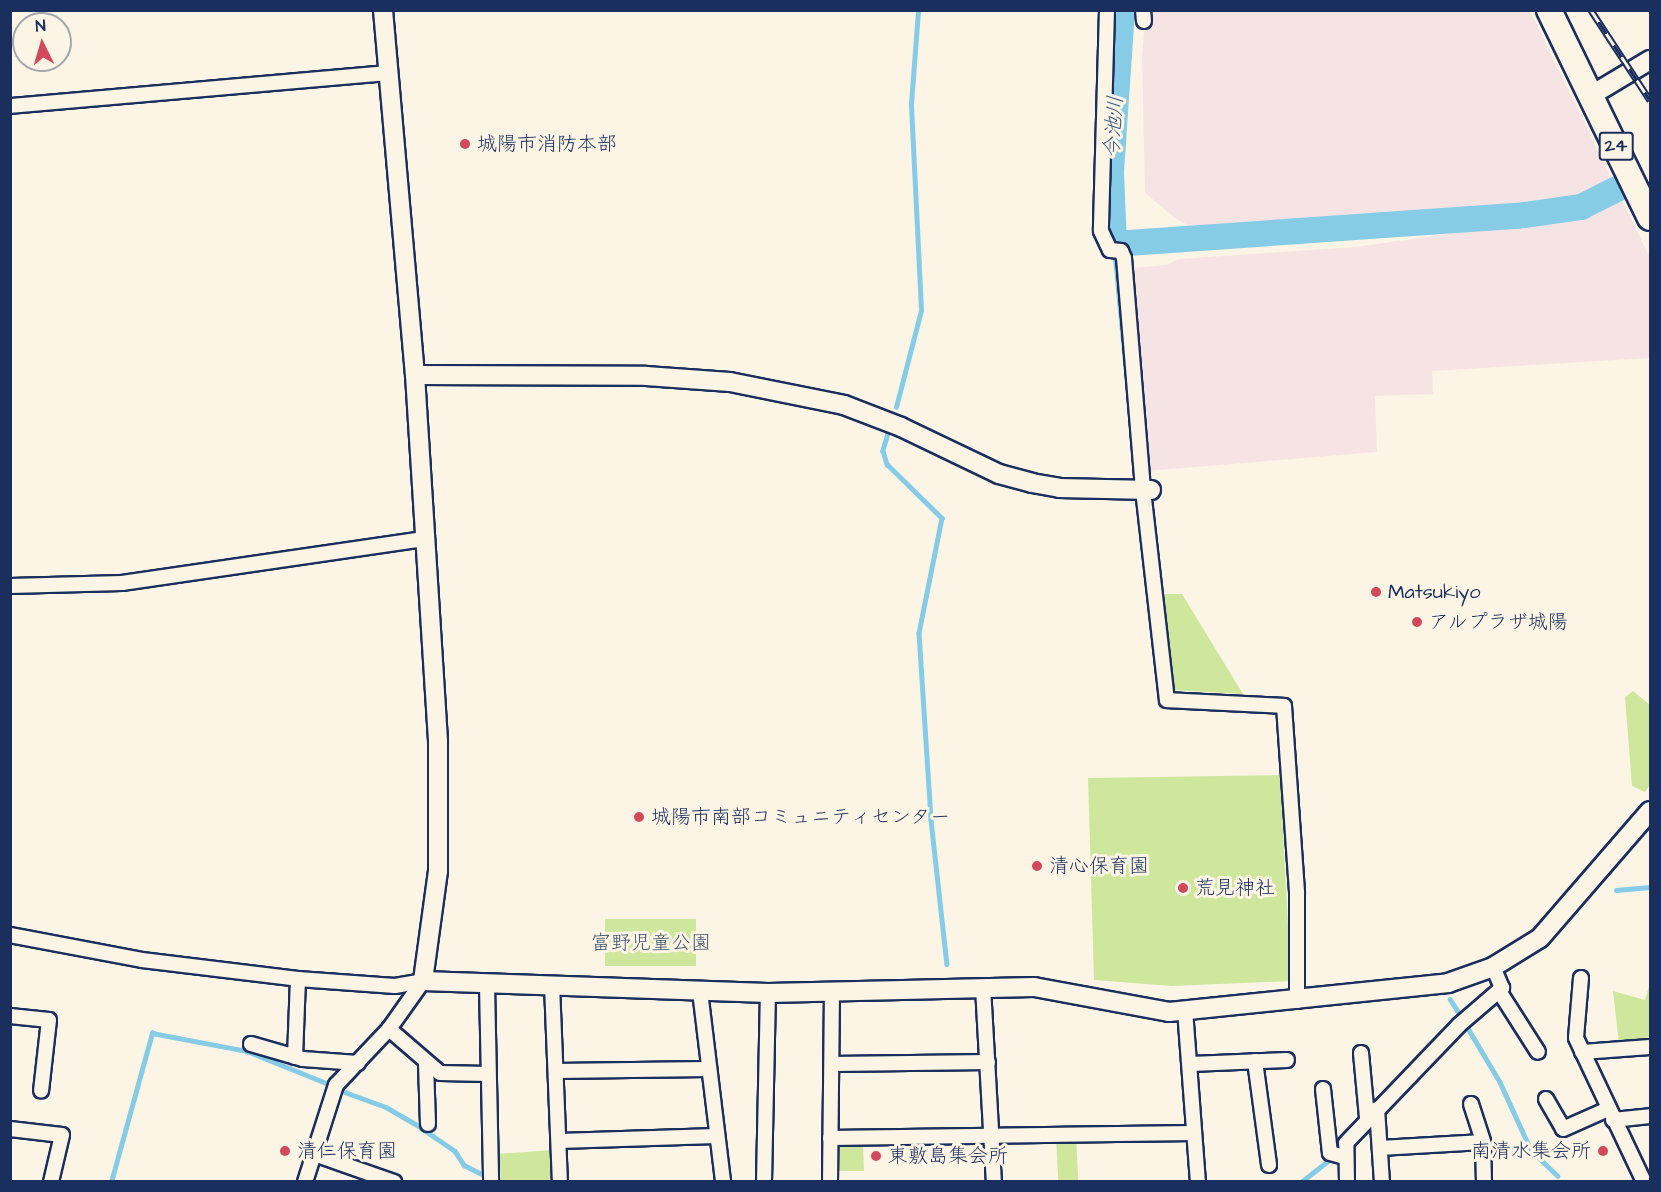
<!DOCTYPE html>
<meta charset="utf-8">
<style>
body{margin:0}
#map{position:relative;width:1661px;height:1192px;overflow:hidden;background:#fcf5e5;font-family:"Architects Daughter","Klee One",sans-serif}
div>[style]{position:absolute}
.built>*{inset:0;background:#f6e4e4}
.green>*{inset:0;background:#cee79d;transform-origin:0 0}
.stream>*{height:4.5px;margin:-2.25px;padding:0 2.25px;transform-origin:2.25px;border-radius:2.25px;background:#86cce7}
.river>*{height:26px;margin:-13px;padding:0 13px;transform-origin:13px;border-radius:13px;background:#86cce7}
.roads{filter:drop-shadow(2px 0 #1b2f5e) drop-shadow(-2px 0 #1b2f5e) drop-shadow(0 2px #1b2f5e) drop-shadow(0 -2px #1b2f5e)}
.minor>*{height:14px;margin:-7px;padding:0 7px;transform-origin:7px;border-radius:7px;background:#fcf5e5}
.tertiary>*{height:18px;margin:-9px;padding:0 9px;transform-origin:9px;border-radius:9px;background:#fcf5e5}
.trunk>*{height:24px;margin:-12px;padding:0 12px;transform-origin:12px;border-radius:12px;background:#fcf5e5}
.rail>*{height:7px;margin-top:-3.5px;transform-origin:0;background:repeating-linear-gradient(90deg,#fcf5e5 0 14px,#1b2f5e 0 28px);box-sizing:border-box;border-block:2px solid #1b2f5e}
.dots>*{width:16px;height:16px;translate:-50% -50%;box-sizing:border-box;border:3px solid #fcf5e5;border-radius:50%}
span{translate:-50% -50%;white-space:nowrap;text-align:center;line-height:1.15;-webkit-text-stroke:6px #fcf5e5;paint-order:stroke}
.shield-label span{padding:2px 4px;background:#fcf5e5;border:2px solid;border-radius:4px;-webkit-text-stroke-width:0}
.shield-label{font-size:18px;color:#1b2f5e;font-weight:700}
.poi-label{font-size:20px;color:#1b2f5e}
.left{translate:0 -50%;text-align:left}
.right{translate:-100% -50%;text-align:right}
.park-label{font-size:20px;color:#3f546b}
.water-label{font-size:21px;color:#365680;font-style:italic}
.frame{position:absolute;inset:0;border:12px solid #1b2f5e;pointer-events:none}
.north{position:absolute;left:12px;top:12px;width:60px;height:60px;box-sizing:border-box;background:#fcf5e5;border:2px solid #a2a6af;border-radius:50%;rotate:355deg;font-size:16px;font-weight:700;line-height:24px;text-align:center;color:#1b2f5e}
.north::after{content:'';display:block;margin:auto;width:21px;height:27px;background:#d1495b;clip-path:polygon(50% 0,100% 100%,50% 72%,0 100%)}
</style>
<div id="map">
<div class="built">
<div style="clip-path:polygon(1146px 10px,1530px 11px,1612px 179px,1577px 197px,1416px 219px,1202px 233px,1175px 218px,1145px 193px,1142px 56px)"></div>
<div style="clip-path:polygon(1619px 194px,1650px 258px,1650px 358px,1432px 371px,1433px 394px,1375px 396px,1377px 452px,1146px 471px,1131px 268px,1167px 265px,1178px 259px,1355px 247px,1477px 230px,1476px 224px,1582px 210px)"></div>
</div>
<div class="green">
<div style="clip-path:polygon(1163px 594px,1182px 594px,1243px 694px,1172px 690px)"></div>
<div style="clip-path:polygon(1633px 691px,1650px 705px,1650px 785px,1645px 792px,1632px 786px,1625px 697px)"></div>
<div style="clip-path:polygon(1280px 775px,1291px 981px,1172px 986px,1094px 980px,1088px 778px)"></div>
<div style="left:696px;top:919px;width:47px;height:91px;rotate:90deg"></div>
<div style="clip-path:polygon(1650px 983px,1650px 1042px,1619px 1045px,1613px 991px,1645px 1000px)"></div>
<div style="left:1076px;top:1137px;width:44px;height:20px;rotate:87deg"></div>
<div style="clip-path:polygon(842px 1144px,863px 1144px,864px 1171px,836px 1171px,836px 1153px)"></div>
<div style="left:553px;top:1150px;width:31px;height:54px;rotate:86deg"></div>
</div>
<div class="stream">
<div style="left:1115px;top:253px;width:157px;rotate:84.5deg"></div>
<div style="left:896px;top:407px;width:100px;rotate:-75.5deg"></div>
<div style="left:921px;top:310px;width:206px;rotate:-92.8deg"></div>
<div style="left:911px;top:104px;width:94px;rotate:-85.7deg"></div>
<div style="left:888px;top:433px;width:19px;rotate:106deg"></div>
<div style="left:883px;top:451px;width:14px;rotate:73deg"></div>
<div style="left:887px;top:464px;width:77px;rotate:44.5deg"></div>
<div style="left:942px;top:518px;width:117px;rotate:101.3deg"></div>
<div style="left:919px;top:633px;width:187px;rotate:86.3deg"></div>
<div style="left:931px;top:820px;width:145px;rotate:83.7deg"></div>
<div style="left:1616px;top:890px;width:34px;rotate:-5deg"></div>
<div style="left:1450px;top:999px;width:20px;rotate:57deg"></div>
<div style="left:1466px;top:1025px;width:66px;rotate:59.2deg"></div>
<div style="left:1500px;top:1082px;width:75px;rotate:65.5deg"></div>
<div style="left:1531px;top:1150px;width:37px;rotate:44deg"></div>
<div style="left:342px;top:1091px;width:47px;rotate:20deg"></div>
<div style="left:386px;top:1107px;width:39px;rotate:30deg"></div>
<div style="left:420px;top:1127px;width:42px;rotate:34.4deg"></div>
<div style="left:455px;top:1151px;width:17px;rotate:57deg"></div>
<div style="left:464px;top:1165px;width:25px;rotate:27deg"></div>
<div style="left:111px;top:1182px;width:155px;rotate:-74.6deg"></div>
<div style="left:152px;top:1033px;width:97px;rotate:10.7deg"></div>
<div style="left:247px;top:1051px;width:91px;rotate:22deg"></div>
<div style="left:1301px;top:1182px;width:33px;rotate:-38deg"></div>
</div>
<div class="river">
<div style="left:1122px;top:10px;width:163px;rotate:93.9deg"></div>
<div style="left:1111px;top:173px;width:71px;rotate:87.6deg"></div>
<div style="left:1114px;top:244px;width:404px;rotate:-4deg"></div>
<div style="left:1517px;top:216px;width:65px;rotate:-8deg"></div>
<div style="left:1581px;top:207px;width:40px;rotate:-26.6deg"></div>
</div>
<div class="roads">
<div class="minor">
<div style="left:1107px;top:10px;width:221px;rotate:91.6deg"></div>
<div style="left:1101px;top:231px;width:21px;rotate:65deg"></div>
<div style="left:1110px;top:250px;width:11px;rotate:5deg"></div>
<div style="left:1121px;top:251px;width:8px;rotate:67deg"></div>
<div style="left:1124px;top:258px;width:233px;rotate:85.3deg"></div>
<div style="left:1143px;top:490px;width:211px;rotate:83.5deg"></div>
<div style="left:1167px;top:700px;width:117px;rotate:2.9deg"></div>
<div style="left:1284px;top:706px;width:188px;rotate:86deg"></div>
<div style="left:1297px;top:894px;width:107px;rotate:90deg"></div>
<div style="left:1143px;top:10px;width:11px;rotate:85deg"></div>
<div style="left:10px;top:106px;width:381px;rotate:-5deg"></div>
<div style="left:10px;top:586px;width:112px;rotate:-1.5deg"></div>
<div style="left:122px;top:583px;width:305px;rotate:-8.3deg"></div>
<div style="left:10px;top:935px;width:134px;rotate:10.7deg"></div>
<div style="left:142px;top:960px;width:157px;rotate:6.9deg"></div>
<div style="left:298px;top:979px;width:97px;rotate:4.1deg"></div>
<div style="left:395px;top:986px;width:28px;rotate:-10deg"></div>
<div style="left:1581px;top:978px;width:60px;rotate:94.8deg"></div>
<div style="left:1576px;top:1038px;width:159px;rotate:64.7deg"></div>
<div style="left:487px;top:985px;width:197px;rotate:88.8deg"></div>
<div style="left:552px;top:985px;width:197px;rotate:87.7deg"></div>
<div style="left:983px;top:987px;width:195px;rotate:86.8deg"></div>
<div style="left:700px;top:991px;width:192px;rotate:83.1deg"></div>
<div style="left:1499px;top:991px;width:72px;rotate:57.4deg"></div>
<div style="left:1185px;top:1010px;width:172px;rotate:85.7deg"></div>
<div style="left:10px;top:1016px;width:39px;rotate:6deg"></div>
<div style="left:49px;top:1020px;width:71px;rotate:96.4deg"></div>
<div style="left:389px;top:1029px;width:67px;rotate:40.8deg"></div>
<div style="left:440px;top:1073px;width:48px;rotate:1.2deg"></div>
<div style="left:251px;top:1044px;width:54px;rotate:16.1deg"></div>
<div style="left:303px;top:1059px;width:55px;rotate:4.2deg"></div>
<div style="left:1582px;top:1052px;width:68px;rotate:-4.2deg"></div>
<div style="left:1361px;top:1053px;width:65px;rotate:84.7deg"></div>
<div style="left:295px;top:1057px;width:78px;rotate:-87.8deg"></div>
<div style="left:1255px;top:1061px;width:105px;rotate:82.3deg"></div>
<div style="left:426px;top:1064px;width:60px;rotate:88.1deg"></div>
<div style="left:833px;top:1064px;width:155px;rotate:-0.7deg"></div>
<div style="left:1191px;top:1064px;width:96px;rotate:-2.4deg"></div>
<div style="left:556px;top:1071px;width:152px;rotate:-0.8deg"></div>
<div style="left:1323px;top:1089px;width:64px;rotate:83.8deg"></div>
<div style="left:1330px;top:1153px;width:16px;rotate:15deg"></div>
<div style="left:1546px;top:1099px;width:34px;rotate:60deg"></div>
<div style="left:1563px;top:1129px;width:49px;rotate:-24deg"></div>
<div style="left:1471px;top:1104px;width:40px;rotate:72deg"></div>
<div style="left:1483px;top:1142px;width:40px;rotate:88.6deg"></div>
<div style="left:1377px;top:1109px;width:73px;rotate:86.1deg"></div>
<div style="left:1613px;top:1120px;width:37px;rotate:-6deg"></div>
<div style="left:10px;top:1129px;width:52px;rotate:6.6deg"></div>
<div style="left:62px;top:1135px;width:48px;rotate:103.2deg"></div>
<div style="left:830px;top:1138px;width:364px;rotate:-0.8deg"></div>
<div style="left:559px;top:1141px;width:157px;rotate:-1.8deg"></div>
<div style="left:1380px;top:1148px;width:103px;rotate:-3.3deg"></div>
<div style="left:314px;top:1154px;width:85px;rotate:19.3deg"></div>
<div style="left:305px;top:1182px;width:102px;rotate:-72.3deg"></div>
<div style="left:336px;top:1085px;width:77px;rotate:-46.6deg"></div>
<div style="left:389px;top:1029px;width:59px;rotate:-54.7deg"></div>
<div style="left:764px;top:1182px;width:189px;rotate:-88.8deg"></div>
<div style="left:830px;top:1182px;width:191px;rotate:-89.4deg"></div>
<div style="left:1347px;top:1182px;width:39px;rotate:-91deg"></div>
<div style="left:1346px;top:1143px;width:163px;rotate:-46.2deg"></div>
<div style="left:1459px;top:1025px;width:57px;rotate:-40.7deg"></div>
<div style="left:1502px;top:988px;width:23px;rotate:-113deg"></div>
</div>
<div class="tertiary">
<div style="left:383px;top:10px;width:366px;rotate:85deg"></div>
<div style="left:415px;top:375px;width:368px;rotate:86.4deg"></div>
<div style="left:438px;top:742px;width:129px;rotate:90deg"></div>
<div style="left:438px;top:871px;width:111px;rotate:97.8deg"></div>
<div style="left:423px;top:981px;width:345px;rotate:2deg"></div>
<div style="left:768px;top:993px;width:266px;rotate:-1.3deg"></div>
<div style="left:1034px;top:987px;width:137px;rotate:10.5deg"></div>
<div style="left:1169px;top:1012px;width:281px;rotate:-5.9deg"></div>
<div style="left:1448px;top:983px;width:48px;rotate:-19.6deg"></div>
<div style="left:1493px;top:967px;width:55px;rotate:-31.7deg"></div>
<div style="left:1540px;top:938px;width:168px;rotate:-49.1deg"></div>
<div style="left:1590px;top:96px;width:70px;rotate:-31deg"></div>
<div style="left:415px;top:375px;width:231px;rotate:0.2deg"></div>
<div style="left:646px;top:376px;width:84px;rotate:4.1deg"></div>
<div style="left:730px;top:382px;width:116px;rotate:11.4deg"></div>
<div style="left:844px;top:405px;width:61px;rotate:21.1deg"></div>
<div style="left:901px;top:427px;width:109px;rotate:25.6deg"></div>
<div style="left:999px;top:474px;width:34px;rotate:15deg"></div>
<div style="left:1032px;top:483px;width:27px;rotate:10deg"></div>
<div style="left:1059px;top:488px;width:92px;rotate:1.2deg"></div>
</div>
<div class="trunk">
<div style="left:1549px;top:10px;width:231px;rotate:64.1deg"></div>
</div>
</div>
<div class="rail">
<div style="left:1591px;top:10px;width:108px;rotate:56.8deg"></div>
</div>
<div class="dots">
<div style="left:465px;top:144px;background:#d1495b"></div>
<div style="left:1376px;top:592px;background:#d1495b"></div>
<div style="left:1417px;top:622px;background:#d1495b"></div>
<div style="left:639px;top:817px;background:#d1495b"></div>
<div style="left:1037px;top:866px;background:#d1495b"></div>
<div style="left:1183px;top:888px;background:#d1495b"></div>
<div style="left:285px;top:1151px;background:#d1495b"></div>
<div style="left:1603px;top:1151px;background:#d1495b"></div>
<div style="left:876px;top:1156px;background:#d1495b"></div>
</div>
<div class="shield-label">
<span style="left:1616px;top:146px">24</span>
</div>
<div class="poi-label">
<span class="left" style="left:477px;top:144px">城陽市消防本部</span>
<span class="left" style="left:1388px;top:592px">Matsukiyo</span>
<span class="left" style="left:1429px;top:622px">アルプラザ城陽</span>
<span class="left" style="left:651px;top:817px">城陽市南部コミュニティセンター</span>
<span class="left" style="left:1049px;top:866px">清心保育園</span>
<span class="left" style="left:1195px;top:888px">荒見神社</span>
<span class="left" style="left:297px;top:1151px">清仁保育園</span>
<span class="right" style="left:1591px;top:1151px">南清水集会所</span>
<span class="left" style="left:888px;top:1156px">東敷島集会所</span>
</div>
<div class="park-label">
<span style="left:651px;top:943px">富野児童公園</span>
</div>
<div class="water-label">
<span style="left:1114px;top:127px;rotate:-86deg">今池川</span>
</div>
<div class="frame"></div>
<div class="north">N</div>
</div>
